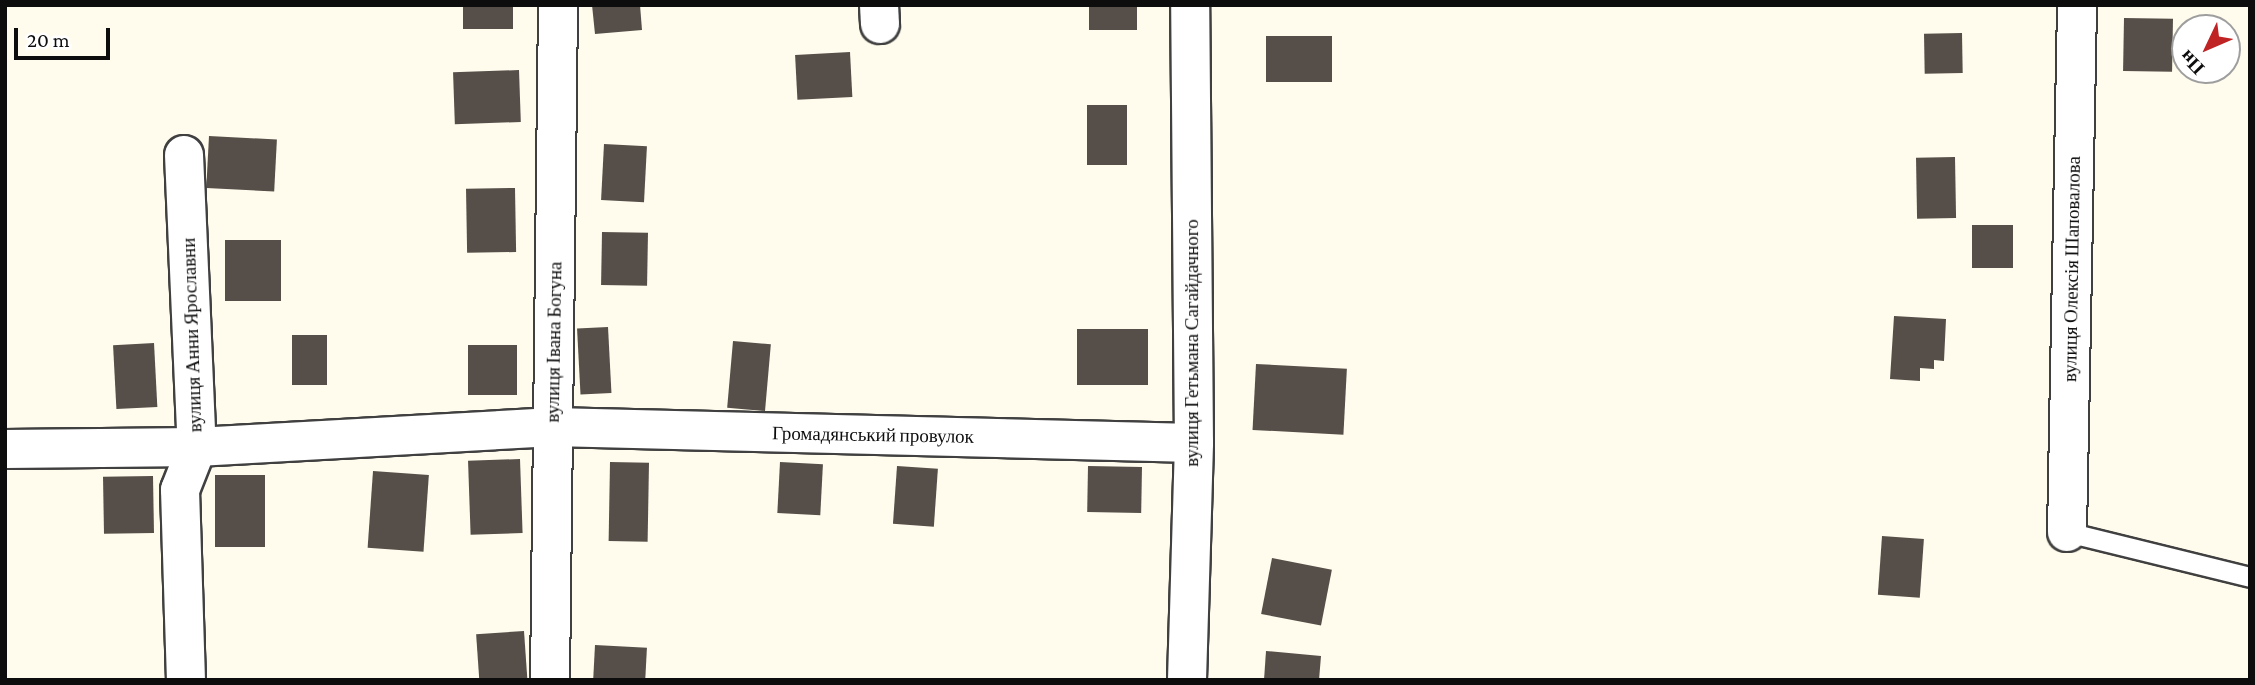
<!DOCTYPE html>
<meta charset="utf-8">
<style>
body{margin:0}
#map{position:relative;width:2255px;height:685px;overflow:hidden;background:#fffced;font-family:"Crimson Pro",serif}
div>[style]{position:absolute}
.building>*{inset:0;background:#564f49;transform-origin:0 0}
.roads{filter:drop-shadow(2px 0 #404040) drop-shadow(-2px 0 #404040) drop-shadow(0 2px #404040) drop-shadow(0 -2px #404040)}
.lane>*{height:19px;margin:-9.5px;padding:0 9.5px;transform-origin:9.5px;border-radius:9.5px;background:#fff}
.street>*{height:38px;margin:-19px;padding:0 19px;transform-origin:19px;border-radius:19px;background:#fff}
span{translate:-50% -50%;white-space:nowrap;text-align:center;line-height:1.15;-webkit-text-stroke:7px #fff;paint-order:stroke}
.street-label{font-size:19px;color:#0d0d0d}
.frame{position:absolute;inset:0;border:7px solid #0d0d0d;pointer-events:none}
.north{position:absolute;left:2171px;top:14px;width:70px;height:70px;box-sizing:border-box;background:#fff;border:2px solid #9e9e9e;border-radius:50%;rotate:226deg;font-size:19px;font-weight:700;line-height:28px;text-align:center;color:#0d0d0d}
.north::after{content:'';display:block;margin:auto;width:24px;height:32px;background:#bf2324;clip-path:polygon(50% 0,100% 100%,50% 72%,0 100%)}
.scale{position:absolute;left:14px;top:28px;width:96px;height:32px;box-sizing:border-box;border:4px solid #0d0d0d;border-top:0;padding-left:9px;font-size:21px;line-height:24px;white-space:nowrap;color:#0d0d0d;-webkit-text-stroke:5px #fff;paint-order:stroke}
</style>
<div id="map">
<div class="building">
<div style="left:463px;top:5px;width:50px;height:24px"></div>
<div style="clip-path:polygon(592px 5px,640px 5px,642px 30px,595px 34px)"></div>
<div style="left:1089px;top:5px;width:48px;height:25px"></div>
<div style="left:2124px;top:18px;width:49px;height:53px;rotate:1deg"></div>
<div style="left:1962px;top:33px;width:40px;height:38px;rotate:89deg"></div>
<div style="left:1266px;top:36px;width:66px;height:46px"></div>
<div style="left:850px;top:52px;width:45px;height:55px;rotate:87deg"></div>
<div style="left:519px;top:70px;width:52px;height:66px;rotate:88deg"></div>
<div style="left:1087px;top:105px;width:40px;height:60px"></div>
<div style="left:209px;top:136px;width:68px;height:52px;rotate:3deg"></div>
<div style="left:604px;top:144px;width:43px;height:56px;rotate:3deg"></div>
<div style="left:1955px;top:157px;width:61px;height:39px;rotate:89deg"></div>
<div style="left:515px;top:188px;width:64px;height:49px;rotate:89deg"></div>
<div style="left:1972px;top:225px;width:41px;height:43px"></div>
<div style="left:602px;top:232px;width:46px;height:53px;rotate:1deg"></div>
<div style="left:225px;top:240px;width:56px;height:61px"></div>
<div style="clip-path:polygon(1894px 316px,1946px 319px,1944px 361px,1934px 360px,1934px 369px,1920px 368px,1920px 381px,1890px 379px)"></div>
<div style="left:608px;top:327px;width:66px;height:31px;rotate:87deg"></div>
<div style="left:1077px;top:329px;width:71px;height:56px"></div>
<div style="left:292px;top:335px;width:35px;height:50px"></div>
<div style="left:733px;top:341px;width:38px;height:67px;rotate:5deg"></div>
<div style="left:154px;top:343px;width:64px;height:41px;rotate:87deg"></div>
<div style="left:468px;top:345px;width:49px;height:50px"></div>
<div style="left:1256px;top:364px;width:91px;height:66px;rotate:3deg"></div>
<div style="left:520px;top:459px;width:74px;height:52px;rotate:88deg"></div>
<div style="left:610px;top:462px;width:39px;height:79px;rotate:1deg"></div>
<div style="left:780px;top:462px;width:43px;height:51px;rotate:3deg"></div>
<div style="left:897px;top:466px;width:41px;height:58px;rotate:4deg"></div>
<div style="left:1088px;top:466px;width:54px;height:46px;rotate:1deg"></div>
<div style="left:373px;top:471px;width:56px;height:77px;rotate:4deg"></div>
<div style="left:215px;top:475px;width:50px;height:72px"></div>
<div style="left:153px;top:476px;width:57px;height:50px;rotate:89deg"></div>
<div style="left:1882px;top:536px;width:42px;height:59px;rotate:4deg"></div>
<div style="left:1272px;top:558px;width:61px;height:57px;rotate:11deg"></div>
<div style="left:524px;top:631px;width:49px;height:48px;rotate:86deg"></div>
<div style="left:595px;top:645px;width:52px;height:35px;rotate:3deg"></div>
<div style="clip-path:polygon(1266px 651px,1321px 656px,1319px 680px,1264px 680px)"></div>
</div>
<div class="roads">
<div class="lane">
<div style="left:2067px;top:532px;width:188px;rotate:13.8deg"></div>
</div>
<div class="street">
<div style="left:879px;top:5px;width:19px;rotate:87deg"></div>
<div style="left:184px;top:155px;width:292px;rotate:87.5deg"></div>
<div style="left:197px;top:447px;width:46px;rotate:111.6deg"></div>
<div style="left:180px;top:490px;width:190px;rotate:88.2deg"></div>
<div style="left:5px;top:449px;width:192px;rotate:-0.6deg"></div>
<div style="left:197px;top:447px;width:357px;rotate:-3.2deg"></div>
<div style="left:553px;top:427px;width:641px;rotate:1.43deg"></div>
<div style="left:2067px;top:532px;width:527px;rotate:-88.91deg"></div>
<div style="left:550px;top:680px;width:675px;rotate:-89.32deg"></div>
<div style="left:1187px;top:680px;width:237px;rotate:-88.3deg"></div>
<div style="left:1194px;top:443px;width:438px;rotate:-90.5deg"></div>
</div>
</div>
<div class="street-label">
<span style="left:2072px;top:269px;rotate:-89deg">вулиця Олексія Шаповалова</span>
<span style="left:192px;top:335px;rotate:-92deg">вулиця Анни Ярославни</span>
<span style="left:554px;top:342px;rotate:-89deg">вулиця Івана Богуна</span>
<span style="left:1192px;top:343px;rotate:-90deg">вулиця Гетьмана Сагайдачного</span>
<span style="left:873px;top:435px;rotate:1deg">Громадянський провулок</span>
</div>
<div class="frame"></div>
<div class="north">Пн</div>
<div class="scale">20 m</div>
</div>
